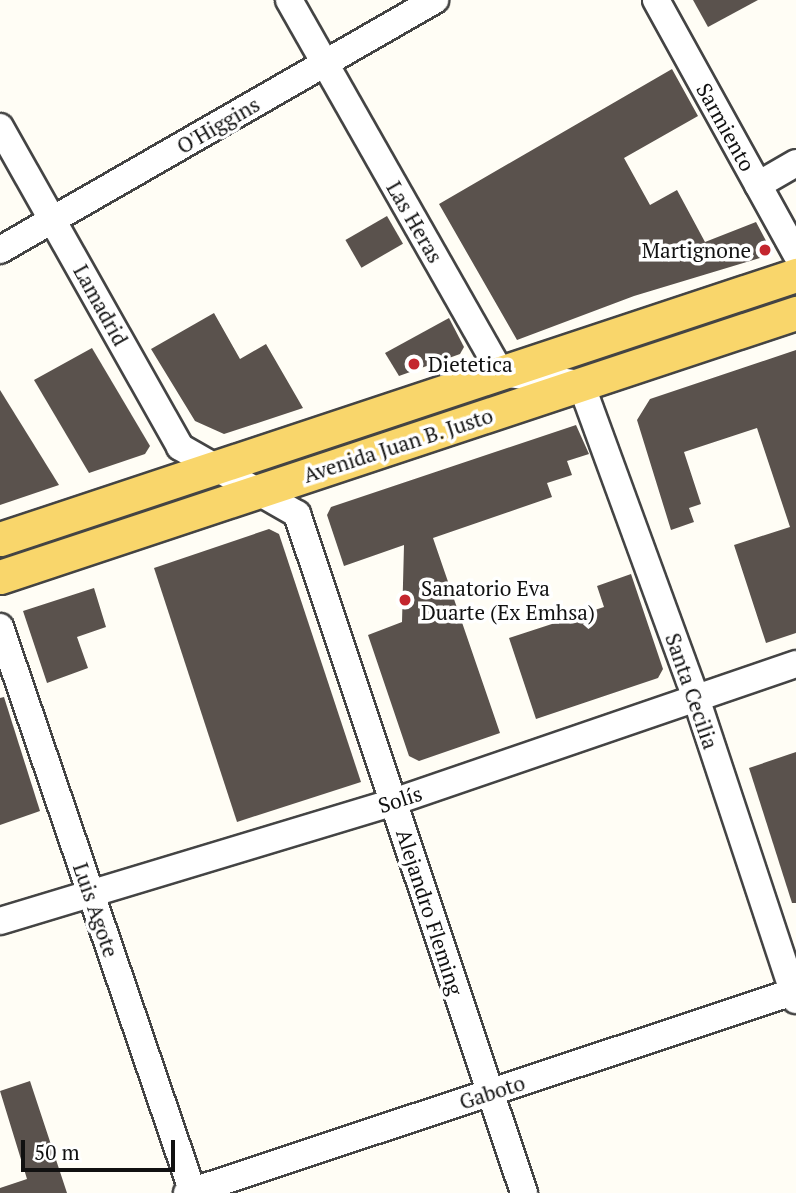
<!DOCTYPE html>
<meta charset="utf-8">
<style>
body{margin:0}
#map{position:relative;width:796px;height:1193px;overflow:hidden;background:#fffdf5;font-family:"PT Serif",serif}
div>[style]{position:absolute}
.building>*{inset:0;background:#5a524d;transform-origin:0 0}
.roads{filter:drop-shadow(2px 0 #444) drop-shadow(-2px 0 #444) drop-shadow(0 2px #444) drop-shadow(0 -2px #444)}
.minor>*{height:26px;margin:-13px;padding:0 13px;transform-origin:13px;border-radius:13px;background:#fff}
.major>*{height:33px;margin:-16.5px;padding:0 16.5px;transform-origin:16.5px;border-radius:16.5px;background:#f9d66b}
.dots>*{width:19px;height:19px;translate:-50% -50%;box-sizing:border-box;border:4px solid #fff;border-radius:50%}
span{translate:-50% -50%;white-space:nowrap;text-align:center;line-height:1.15;-webkit-text-stroke:7px #fff;paint-order:stroke}
.street-label{font-size:21px;color:#111}
.poi-label{font-size:21px;color:#111}
.right{translate:-100% -50%;text-align:right}
.left{translate:0 -50%;text-align:left}
.scale{position:absolute;left:21px;top:1140px;width:154px;height:32px;box-sizing:border-box;border:4px solid #111;border-top:0;padding-left:9px;font-size:21px;line-height:24px;white-space:nowrap;color:#111;-webkit-text-stroke:5px #fff;paint-order:stroke}
</style>
<div id="map">
<div class="building">
<div style="clip-path:polygon(693px 0,758px 0,708px 27px)"></div>
<div style="clip-path:polygon(672px 69px,698px 116px,624px 158px,650px 205px,677px 190px,705px 242px,756px 222px,773px 254px,634px 296px,517px 340px,439px 204px)"></div>
<div style="left:387px;top:216px;width:32px;height:48px;rotate:60deg"></div>
<div style="clip-path:polygon(214px 313px,240px 359px,266px 344px,303px 408px,224px 434px,195px 421px,151px 349px)"></div>
<div style="clip-path:polygon(449px 318px,464px 347px,460px 354px,399px 376px,385px 353px)"></div>
<div style="clip-path:polygon(92px 348px,150px 446px,145px 454px,89px 473px,34px 380px)"></div>
<div style="clip-path:polygon(796px 350px,796px 633px,766px 643px,734px 545px,790px 527px,757px 428px,684px 452px,701px 504px,689px 508px,694px 522px,671px 530px,637px 420px,650px 399px)"></div>
<div style="clip-path:polygon(0 390px,59px 485px,0 505px)"></div>
<div style="clip-path:polygon(576px 425px,589px 454px,567px 461px,572px 475px,547px 483px,552px 497px,433px 538px,500px 733px,419px 761px,409px 756px,368px 635px,402px 622px,404px 545px,344px 566px,327px 515px,331px 507px)"></div>
<div style="clip-path:polygon(269px 529px,279px 534px,361px 782px,237px 822px,154px 568px)"></div>
<div style="clip-path:polygon(631px 574px,663px 669px,658px 678px,536px 719px,509px 638px,604px 607px,597px 586px)"></div>
<div style="clip-path:polygon(94px 588px,106px 627px,77px 637px,88px 668px,47px 683px,23px 611px)"></div>
<div style="clip-path:polygon(4px 697px,40px 811px,0 825px,0 698px)"></div>
<div style="clip-path:polygon(796px 752px,796px 903px,792px 903px,749px 768px)"></div>
<div style="clip-path:polygon(30px 1081px,67px 1193px,0 1193px,0 1188px,27px 1179px,0 1091px)"></div>
</div>
<div class="roads">
<div class="minor">
<div style="left:289px;top:0;width:429px;rotate:60.4deg"></div>
<div style="left:501px;top:373px;width:81px;rotate:7.8deg"></div>
<div style="left:581px;top:384px;width:338px;rotate:69.9deg"></div>
<div style="left:697px;top:701px;width:315px;rotate:71.7deg"></div>
<div style="left:656px;top:0;width:290px;rotate:61.1deg"></div>
<div style="left:0;top:127px;width:367px;rotate:60.6deg"></div>
<div style="left:180px;top:447px;width:135px;rotate:29.8deg"></div>
<div style="left:297px;top:514px;width:716px;rotate:71.51deg"></div>
<div style="left:758px;top:185px;width:44px;rotate:-30.1deg"></div>
<div style="left:0;top:250px;width:502px;rotate:-29.89deg"></div>
<div style="left:0;top:627px;width:598px;rotate:71.17deg"></div>
<div style="left:0;top:921px;width:411px;rotate:-16.8deg"></div>
<div style="left:393px;top:802px;width:426px;rotate:-18.9deg"></div>
<div style="left:187px;top:1193px;width:642px;rotate:-18.35deg"></div>
</div>
<div class="major">
<div style="left:0;top:539px;width:839px;rotate:-18.35deg"></div>
<div style="left:0;top:577px;width:839px;rotate:-18.35deg"></div>
</div>
</div>
<div class="dots">
<div style="left:765px;top:250px;background:#c4262e"></div>
<div style="left:414px;top:364px;background:#c4262e"></div>
<div style="left:405px;top:600px;background:#c4262e"></div>
</div>
<div class="street-label">
<span style="left:218px;top:125px;rotate:-30deg">O'Higgins</span>
<span style="left:726px;top:127px;rotate:61deg">Sarmiento</span>
<span style="left:415px;top:222px;rotate:60deg">Las Heras</span>
<span style="left:101px;top:305px;rotate:61deg">Lamadrid</span>
<span style="left:398px;top:445px;rotate:-18deg">Avenida Juan B. Justo</span>
<span style="left:692px;top:691px;rotate:71deg">Santa Cecilia</span>
<span style="left:400px;top:799px;rotate:-18deg">Solís</span>
<span style="left:96px;top:910px;rotate:71deg">Luis Agote</span>
<span style="left:430px;top:912px;rotate:72deg">Alejandro Fleming</span>
<span style="left:492px;top:1092px;rotate:-18deg">Gaboto</span>
</div>
<div class="poi-label">
<span class="right" style="left:751px;top:250px">Martignone</span>
<span class="left" style="left:428px;top:364px">Dietetica</span>
<span class="left" style="left:421px;top:600px">Sanatorio Eva<br>Duarte (Ex Emhsa)</span>
</div>
<div class="scale">50 m</div>
</div>
